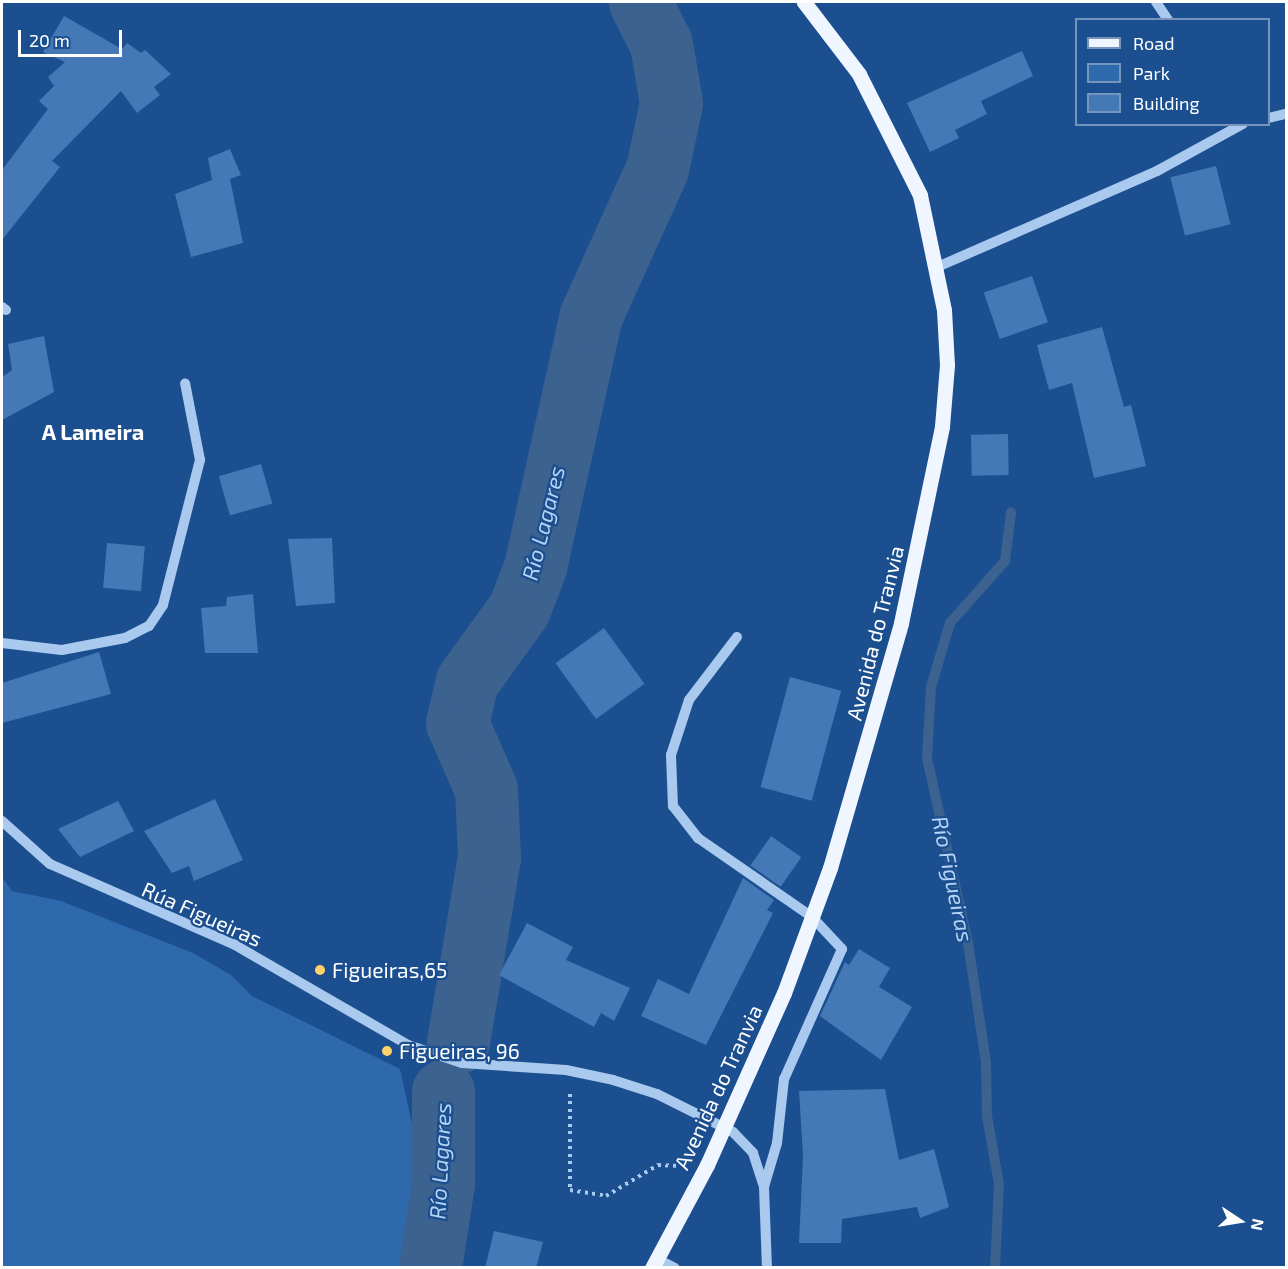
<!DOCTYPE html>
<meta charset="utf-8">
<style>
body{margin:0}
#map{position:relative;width:1288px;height:1269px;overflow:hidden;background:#1b4f8f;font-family:"Exo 2",sans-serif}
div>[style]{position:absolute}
.green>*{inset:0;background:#2e69ad}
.stream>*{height:10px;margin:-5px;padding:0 5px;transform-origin:5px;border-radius:5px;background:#3c6290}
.river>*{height:63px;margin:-31.5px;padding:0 31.5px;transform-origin:31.5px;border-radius:31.5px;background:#3c6290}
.building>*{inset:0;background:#4478b7;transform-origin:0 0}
.path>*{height:4px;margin-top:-2px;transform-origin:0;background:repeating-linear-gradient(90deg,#a9c9ee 0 3px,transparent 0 7.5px)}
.minor>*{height:10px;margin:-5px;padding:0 5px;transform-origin:5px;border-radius:5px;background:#a9c9ee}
.major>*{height:15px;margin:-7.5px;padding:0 7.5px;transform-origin:7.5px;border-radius:7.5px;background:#f0f6ff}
.major-bridge>*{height:15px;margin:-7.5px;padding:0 7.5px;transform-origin:7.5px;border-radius:7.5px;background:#f0f6ff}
.dots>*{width:16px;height:16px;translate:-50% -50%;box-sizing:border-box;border:3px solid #1b4f8f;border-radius:50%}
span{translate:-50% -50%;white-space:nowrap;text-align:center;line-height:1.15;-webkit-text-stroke:4.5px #1b4f8f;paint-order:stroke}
.street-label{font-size:21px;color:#fff}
.poi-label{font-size:21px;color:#fff}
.left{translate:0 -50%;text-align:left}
.neighbourhood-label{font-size:22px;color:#fff;font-weight:700}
.water-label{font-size:22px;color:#b5d3f5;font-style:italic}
.frame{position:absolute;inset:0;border:3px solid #fff;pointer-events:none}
.legend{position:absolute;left:1075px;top:18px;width:195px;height:108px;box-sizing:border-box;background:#1b4f8f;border:2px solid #7695bc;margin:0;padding:8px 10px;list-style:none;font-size:18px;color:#fff}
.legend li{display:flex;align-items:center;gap:12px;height:30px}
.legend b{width:30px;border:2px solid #7695bc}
.north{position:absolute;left:1210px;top:1191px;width:60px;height:60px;-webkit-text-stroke:4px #1b4f8f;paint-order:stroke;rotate:102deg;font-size:16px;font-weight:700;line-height:24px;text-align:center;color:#fff}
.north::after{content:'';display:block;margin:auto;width:21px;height:27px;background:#fff;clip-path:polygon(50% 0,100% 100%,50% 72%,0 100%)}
.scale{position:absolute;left:18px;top:30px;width:104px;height:27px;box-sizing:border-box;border:3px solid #fff;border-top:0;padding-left:8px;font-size:18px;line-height:21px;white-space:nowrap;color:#fff;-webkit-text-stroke:4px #1b4f8f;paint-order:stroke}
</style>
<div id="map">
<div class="green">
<div style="clip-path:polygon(2px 877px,12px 891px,61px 901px,193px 953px,231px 975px,252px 996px,400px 1069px,420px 1160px,421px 1212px,409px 1267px,2px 1267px)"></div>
</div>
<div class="stream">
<div style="left:995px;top:1268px;width:84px;rotate:-87.3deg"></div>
<div style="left:999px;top:1184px;width:69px;rotate:-100deg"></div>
<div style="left:987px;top:1116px;width:53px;rotate:-91.1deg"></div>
<div style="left:986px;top:1063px;width:121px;rotate:-98.5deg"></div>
<div style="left:968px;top:943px;width:189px;rotate:-102.5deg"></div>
<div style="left:927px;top:758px;width:71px;rotate:-86.8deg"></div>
<div style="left:931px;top:687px;width:67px;rotate:-73.5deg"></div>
<div style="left:950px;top:623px;width:83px;rotate:-48.4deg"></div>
<div style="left:1005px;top:561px;width:49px;rotate:-83deg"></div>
</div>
<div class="river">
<div style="left:458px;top:1042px;width:188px;rotate:-80.5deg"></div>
<div style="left:489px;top:857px;width:68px;rotate:-92.5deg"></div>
<div style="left:486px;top:789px;width:72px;rotate:-113.7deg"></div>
<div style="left:457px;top:723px;width:43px;rotate:-76.6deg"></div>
<div style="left:467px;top:681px;width:89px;rotate:-54.2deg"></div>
<div style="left:519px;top:609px;width:45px;rotate:-69.1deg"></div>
<div style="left:535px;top:567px;width:258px;rotate:-77.5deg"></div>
<div style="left:591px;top:315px;width:160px;rotate:-65.7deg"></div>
<div style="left:657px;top:169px;width:67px;rotate:-78deg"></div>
<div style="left:671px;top:103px;width:60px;rotate:-99.6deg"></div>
<div style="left:661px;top:44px;width:47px;rotate:-116.6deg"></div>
<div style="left:430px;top:1268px;width:86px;rotate:-81.3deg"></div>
<div style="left:443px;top:1183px;width:92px;rotate:-90deg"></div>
</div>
<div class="building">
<div style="clip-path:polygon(64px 16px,122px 49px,127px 43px,141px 53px,145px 50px,171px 74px,154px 87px,160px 95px,137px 113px,121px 91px,52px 161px,60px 167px,2px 240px,2px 170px,48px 109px,39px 101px,54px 86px,48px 77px,65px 62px,43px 52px)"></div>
<div style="clip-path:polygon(1022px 51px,1033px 76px,981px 101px,987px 114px,955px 130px,959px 138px,930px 152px,907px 103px)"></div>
<div style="clip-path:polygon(230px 149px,241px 175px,230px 179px,243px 243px,191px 257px,175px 194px,212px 180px,208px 158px)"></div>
<div style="left:1216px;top:166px;width:60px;height:47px;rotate:76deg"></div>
<div style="left:1032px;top:276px;width:49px;height:51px;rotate:71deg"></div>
<div style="clip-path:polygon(1102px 327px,1124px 407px,1131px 405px,1146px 466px,1094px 478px,1072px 383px,1049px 390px,1037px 345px)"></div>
<div style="clip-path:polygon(44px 336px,54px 392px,2px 420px,2px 377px,12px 370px,8px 344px)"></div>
<div style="left:1008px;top:434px;width:41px;height:37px;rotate:89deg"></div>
<div style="left:261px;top:464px;width:41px;height:44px;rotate:74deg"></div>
<div style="clip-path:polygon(332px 538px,335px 603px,296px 606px,288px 539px)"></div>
<div style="left:107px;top:543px;width:38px;height:45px;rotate:5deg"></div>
<div style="clip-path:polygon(253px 594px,258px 653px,205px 653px,201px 608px,226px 606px,227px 597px)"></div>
<div style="left:604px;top:628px;width:69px;height:60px;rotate:54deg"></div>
<div style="clip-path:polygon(99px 652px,111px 694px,2px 723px,2px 683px)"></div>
<div style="left:790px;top:677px;width:53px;height:114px;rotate:15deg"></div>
<div style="clip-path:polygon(215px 799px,243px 860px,194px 881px,189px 866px,172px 873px,144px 831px)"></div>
<div style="clip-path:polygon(118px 801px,134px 831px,80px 857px,58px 829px)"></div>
<div style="left:771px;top:836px;width:37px;height:36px;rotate:35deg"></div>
<div style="clip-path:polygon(743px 878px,774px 900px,767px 910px,773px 913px,706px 1045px,641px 1016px,658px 979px,689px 994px)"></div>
<div style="clip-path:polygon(527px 923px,573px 947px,566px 960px,630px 988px,614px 1021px,601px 1013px,594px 1027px,499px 975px)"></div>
<div style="clip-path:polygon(859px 949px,890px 968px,879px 987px,912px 1007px,881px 1060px,820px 1016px,845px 962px,849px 965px)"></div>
<div style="clip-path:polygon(885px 1089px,899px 1160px,934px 1149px,949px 1207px,920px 1218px,917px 1207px,842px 1219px,841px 1243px,799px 1243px,803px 1156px,799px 1091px)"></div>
<div style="clip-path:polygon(494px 1231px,543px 1242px,536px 1268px,485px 1268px)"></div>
</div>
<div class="path">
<div style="left:570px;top:1094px;width:96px;rotate:90deg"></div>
<div style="left:570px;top:1190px;width:36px;rotate:9deg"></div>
<div style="left:606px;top:1196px;width:61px;rotate:-30.8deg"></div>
<div style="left:658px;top:1165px;width:21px;rotate:3deg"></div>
</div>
<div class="minor">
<div style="left:1156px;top:2px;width:22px;rotate:56deg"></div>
<div style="left:1268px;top:118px;width:18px;rotate:-13deg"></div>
<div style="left:935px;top:268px;width:242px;rotate:-23.6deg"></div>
<div style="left:1157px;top:171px;width:98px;rotate:-28.7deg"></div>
<div style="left:2px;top:307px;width:5px;rotate:37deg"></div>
<div style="left:737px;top:637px;width:79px;rotate:127.3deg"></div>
<div style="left:689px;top:700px;width:58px;rotate:108.1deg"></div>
<div style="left:671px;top:755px;width:51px;rotate:87.8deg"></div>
<div style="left:673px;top:806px;width:41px;rotate:52deg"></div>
<div style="left:698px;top:838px;width:139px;rotate:34.7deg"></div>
<div style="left:812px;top:917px;width:44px;rotate:46.8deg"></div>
<div style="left:842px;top:949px;width:142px;rotate:114deg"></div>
<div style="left:784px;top:1079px;width:64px;rotate:96.2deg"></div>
<div style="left:777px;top:1143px;width:46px;rotate:106.5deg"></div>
<div style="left:2px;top:643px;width:60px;rotate:6.7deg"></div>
<div style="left:62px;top:650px;width:64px;rotate:-10.8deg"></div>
<div style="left:125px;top:638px;width:27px;rotate:-27deg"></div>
<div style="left:149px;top:626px;width:25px;rotate:-56deg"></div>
<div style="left:163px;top:605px;width:150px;rotate:-75.7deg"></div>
<div style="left:200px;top:460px;width:78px;rotate:-101deg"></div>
<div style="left:2px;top:821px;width:64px;rotate:41.9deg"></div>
<div style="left:50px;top:864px;width:202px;rotate:23.6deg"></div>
<div style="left:235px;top:945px;width:200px;rotate:30deg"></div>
<div style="left:408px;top:1045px;width:57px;rotate:18.4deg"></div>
<div style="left:462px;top:1063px;width:104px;rotate:3.9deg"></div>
<div style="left:566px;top:1070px;width:48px;rotate:12deg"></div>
<div style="left:613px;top:1080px;width:46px;rotate:17.7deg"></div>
<div style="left:657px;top:1094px;width:85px;rotate:26.6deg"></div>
<div style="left:733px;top:1132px;width:29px;rotate:46deg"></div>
<div style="left:753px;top:1153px;width:36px;rotate:72deg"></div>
<div style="left:764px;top:1187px;width:81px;rotate:87.9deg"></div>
<div style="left:657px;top:1259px;width:20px;rotate:27deg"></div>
</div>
<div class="major">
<div style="left:784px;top:993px;width:133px;rotate:-69.8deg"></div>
<div style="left:830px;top:868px;width:255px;rotate:-73.8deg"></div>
<div style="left:901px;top:623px;width:201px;rotate:-78.2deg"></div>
<div style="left:942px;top:426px;width:61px;rotate:-85.3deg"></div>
<div style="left:947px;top:365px;width:55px;rotate:-93.1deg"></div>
<div style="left:944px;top:310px;width:117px;rotate:-101.8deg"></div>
<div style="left:920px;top:195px;width:136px;rotate:-116.8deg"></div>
<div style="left:859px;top:74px;width:91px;rotate:-127.4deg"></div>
<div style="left:652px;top:1268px;width:117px;rotate:-61.9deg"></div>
</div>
<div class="major-bridge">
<div style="left:707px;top:1165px;width:188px;rotate:-65.9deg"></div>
</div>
<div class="dots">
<div style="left:320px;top:970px;background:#ffd166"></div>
<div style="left:387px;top:1051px;background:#ffd166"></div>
</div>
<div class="street-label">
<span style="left:875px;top:633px;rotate:-76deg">Avenida do Tranvia</span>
<span style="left:202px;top:914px;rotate:24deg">Rúa Figueiras</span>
<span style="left:718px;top:1087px;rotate:-65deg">Avenida do Tranvia</span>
</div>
<div class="poi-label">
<span class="left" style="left:332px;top:970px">Figueiras,65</span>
<span class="left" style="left:399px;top:1051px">Figueiras, 96</span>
</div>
<div class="neighbourhood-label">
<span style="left:93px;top:432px">A Lameira</span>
</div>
<div class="water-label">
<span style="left:543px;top:523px;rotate:-76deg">Río Lagares</span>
<span style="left:953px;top:879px;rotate:78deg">Río Figueiras</span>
<span style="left:440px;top:1161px;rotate:-87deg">Río Lagares</span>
</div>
<div class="frame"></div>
<ul class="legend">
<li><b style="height:8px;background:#f0f6ff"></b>Road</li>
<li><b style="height:16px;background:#2e69ad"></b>Park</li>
<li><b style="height:16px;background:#4478b7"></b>Building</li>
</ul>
<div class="north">N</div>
<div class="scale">20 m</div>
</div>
